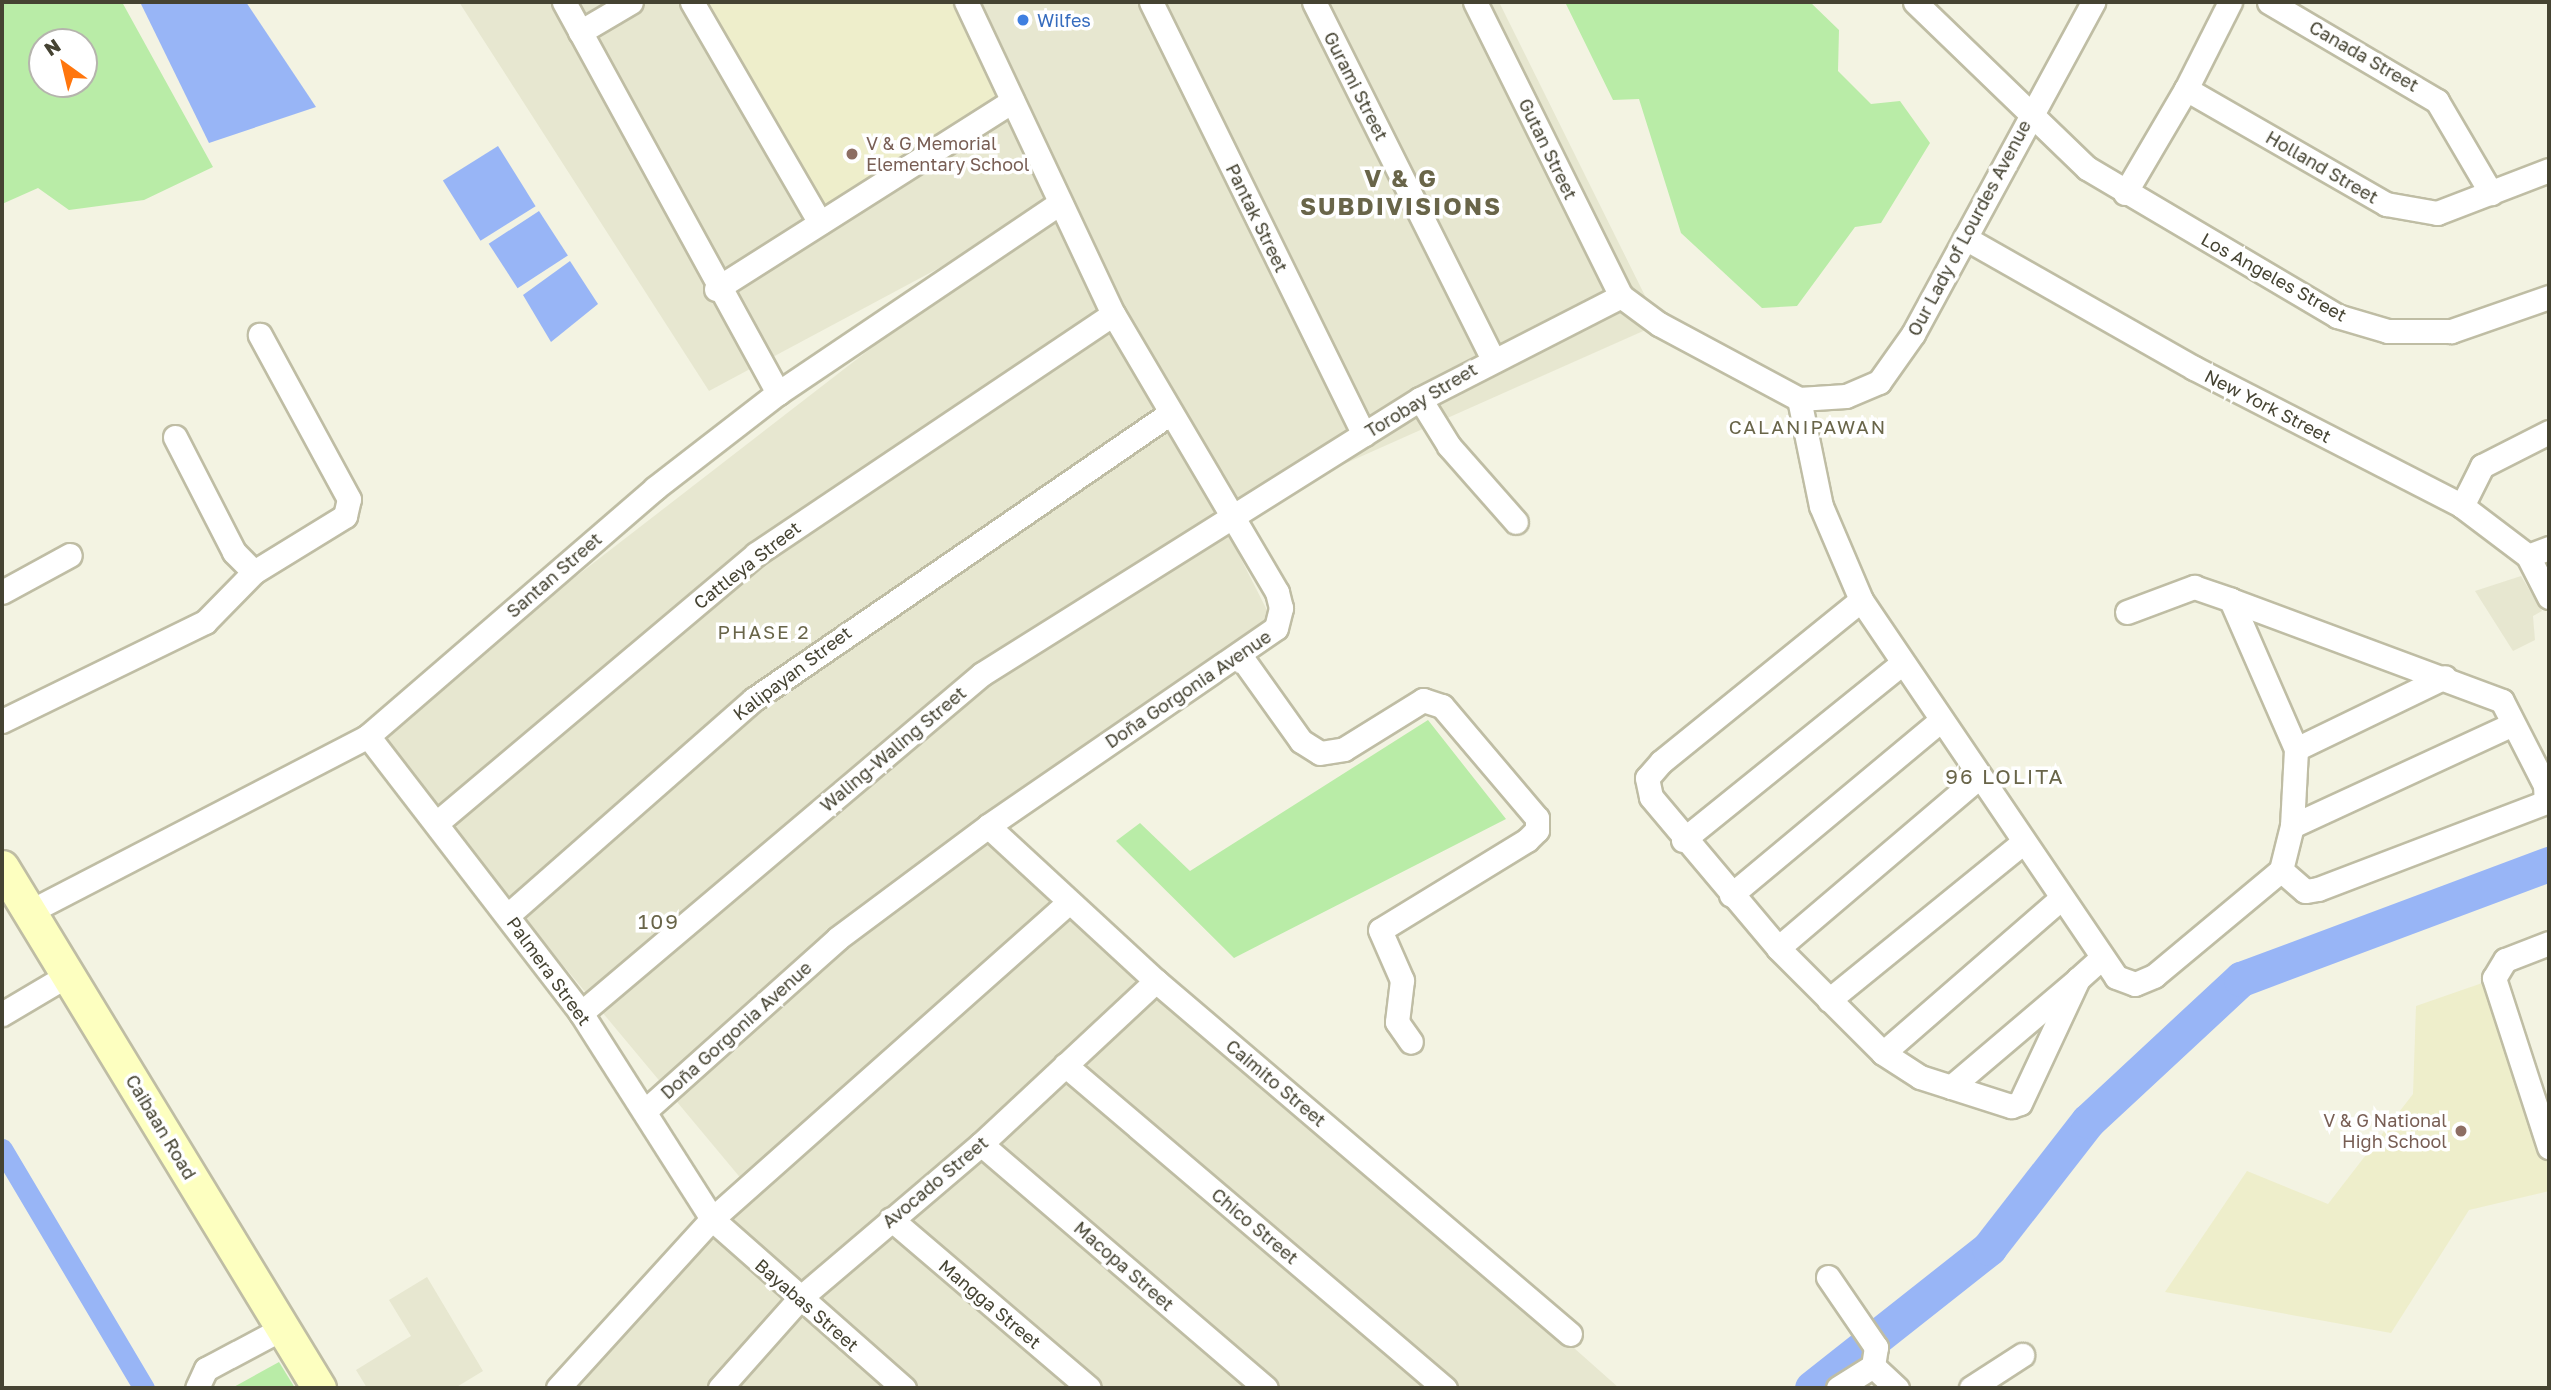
<!DOCTYPE html>
<meta charset="utf-8">
<style>
body{margin:0}
#map{position:relative;width:2551px;height:1390px;overflow:hidden;background:#f3f3e2;font-family:"Golos Text",sans-serif}
div>[style]{position:absolute}
.residential>*{inset:0;background:#e7e7d0}
.education>*{inset:0;background:#eeeecb}
.green>*{inset:0;background:#b9eca7}
.water>*{inset:0;background:#98b5f6;transform-origin:0 0}
.canal>*{height:21px;margin:-10.5px;padding:0 10.5px;transform-origin:10.5px;border-radius:10.5px;background:#98b5f6}
.river>*{height:35px;margin:-17.5px;padding:0 17.5px;transform-origin:17.5px;border-radius:17.5px;background:#98b5f6}
.roads{filter:drop-shadow(2px 0 #bfbda4) drop-shadow(-2px 0 #bfbda4) drop-shadow(0 2px #bfbda4) drop-shadow(0 -2px #bfbda4)}
.street>*{height:23px;margin:-11.5px;padding:0 11.5px;transform-origin:11.5px;border-radius:11.5px;background:#fff}
.secondary>*{height:33px;margin:-16.5px;padding:0 16.5px;transform-origin:16.5px;border-radius:16.5px;background:#fdffc0}
.dots>*{width:19px;height:19px;translate:-50% -50%;box-sizing:border-box;border:4px solid #fff;border-radius:50%}
span{translate:-50% -50%;white-space:nowrap;text-align:center;line-height:1.15;-webkit-text-stroke:7px #fff;paint-order:stroke}
.shop-label{font-size:18px;color:#366cbe}
.left{translate:0 -50%;text-align:left}
.street-label{font-size:18px;color:#454332}
.education-label{font-size:18px;color:#785e54}
.right{translate:-100% -50%;text-align:right}
.neighbourhood-label{font-size:19px;color:#696549;letter-spacing:2px}
.quarter-label{font-size:21px;color:#696549;letter-spacing:2px}
.district-label{font-size:24px;color:#696549;font-weight:700;letter-spacing:2px}
.frame{position:absolute;inset:0;border:4px solid #454332;pointer-events:none}
.north{position:absolute;left:28px;top:28px;width:70px;height:70px;box-sizing:border-box;background:#fff;border:2px solid #b5b4ad;border-radius:50%;rotate:326deg;font-size:19px;font-weight:700;line-height:28px;text-align:center;color:#454332}
.north::after{content:'';display:block;margin:auto;width:24px;height:32px;background:#ff760d;clip-path:polygon(50% 0,100% 100%,50% 72%,0 100%)}
</style>
<div id="map">
<div class="residential">
<div style="clip-path:polygon(459px 2px,1499px 2px,1659px 324px,1227px 516px,1084px 249px,1276px 628px,987px 826px,1619px 1388px,557px 1388px,743px 1181px,371px 735px,1055px 206px,709px 391px)"></div>
<div style="clip-path:polygon(2521px 576px,2542px 611px,2533px 616px,2535px 640px,2513px 651px,2475px 591px)"></div>
<div style="clip-path:polygon(427px 1277px,483px 1371px,455px 1388px,367px 1388px,356px 1370px,411px 1336px,389px 1300px)"></div>
</div>
<div class="education">
<div style="clip-path:polygon(705px 2px,961px 2px,1006px 99px,821px 209px)"></div>
<div style="clip-path:polygon(2488px 981px,2549px 1168px,2549px 1191px,2469px 1210px,2391px 1333px,2165px 1292px,2247px 1171px,2328px 1204px,2413px 1094px,2416px 1006px)"></div>
</div>
<div class="green">
<div style="clip-path:polygon(evenodd,2px 2px,122px 2px,213px 167px,144px 200px,69px 210px,38px 188px,2px 204px,2px 2px,42px 42px,84px 42px,84px 84px,42px 84px,42px 42px)"></div>
<div style="clip-path:polygon(1565px 2px,1810px 2px,1839px 30px,1838px 71px,1871px 104px,1900px 101px,1930px 143px,1881px 223px,1855px 227px,1797px 306px,1762px 308px,1681px 233px,1639px 99px,1613px 100px)"></div>
<div style="clip-path:polygon(1428px 720px,1506px 819px,1234px 958px,1116px 841px,1140px 823px,1190px 871px)"></div>
<div style="clip-path:polygon(279px 1362px,295px 1388px,232px 1388px)"></div>
</div>
<div class="water">
<div style="clip-path:polygon(140px 2px,246px 2px,316px 107px,209px 143px)"></div>
<div style="left:498px;top:146px;width:71px;height:65px;rotate:58deg"></div>
<div style="left:539px;top:211px;width:53px;height:60px;rotate:57deg"></div>
<div style="clip-path:polygon(570px 261px,598px 304px,551px 342px,523px 295px)"></div>
</div>
<div class="canal">
<div style="left:2px;top:1149px;width:278px;rotate:59.3deg"></div>
</div>
<div class="river">
<div style="left:1812px;top:1388px;width:226px;rotate:-38.3deg"></div>
<div style="left:1989px;top:1248px;width:161px;rotate:-52.1deg"></div>
<div style="left:2088px;top:1121px;width:209px;rotate:-42.9deg"></div>
<div style="left:2241px;top:979px;width:329px;rotate:-20.5deg"></div>
</div>
<div class="roads">
<div class="street">
<div style="left:564px;top:2px;width:446px;rotate:61.3deg"></div>
<div style="left:692px;top:2px;width:255px;rotate:59.9deg"></div>
<div style="left:1151px;top:2px;width:482px;rotate:63.8deg"></div>
<div style="left:1314px;top:2px;width:398px;rotate:63.4deg"></div>
<div style="left:1475px;top:2px;width:328px;rotate:63.6deg"></div>
<div style="left:1621px;top:296px;width:47px;rotate:36.4deg"></div>
<div style="left:1659px;top:324px;width:159px;rotate:28.2deg"></div>
<div style="left:1799px;top:399px;width:47px;rotate:-3.7deg"></div>
<div style="left:1846px;top:396px;width:36px;rotate:-23deg"></div>
<div style="left:1879px;top:382px;width:59px;rotate:-54.7deg"></div>
<div style="left:1913px;top:334px;width:378px;rotate:-61.5deg"></div>
<div style="left:1915px;top:2px;width:239px;rotate:44deg"></div>
<div style="left:2087px;top:168px;width:291px;rotate:30.6deg"></div>
<div style="left:2337px;top:316px;width:53px;rotate:16.4deg"></div>
<div style="left:2388px;top:331px;width:63px"></div>
<div style="left:2451px;top:331px;width:104px;rotate:-19.1deg"></div>
<div style="left:2230px;top:2px;width:97px;rotate:116.8deg"></div>
<div style="left:2186px;top:89px;width:231px;rotate:29.9deg"></div>
<div style="left:2386px;top:204px;width:52px;rotate:10deg"></div>
<div style="left:2437px;top:213px;width:120px;rotate:-21deg"></div>
<div style="left:2269px;top:2px;width:195px;rotate:30.5deg"></div>
<div style="left:2437px;top:101px;width:107px;rotate:59.6deg"></div>
<div style="left:580px;top:32px;width:59px;rotate:-30.5deg"></div>
<div style="left:2125px;top:193px;width:121px;rotate:-59.6deg"></div>
<div style="left:1965px;top:238px;width:263px;rotate:29.6deg"></div>
<div style="left:2194px;top:368px;width:301px;rotate:27.2deg"></div>
<div style="left:2462px;top:506px;width:83px;rotate:37.1deg"></div>
<div style="left:2528px;top:556px;width:46px;rotate:62.9deg"></div>
<div style="left:716px;top:289px;width:351px;rotate:-32.4deg"></div>
<div style="left:1420px;top:399px;width:55px;rotate:58.3deg"></div>
<div style="left:1449px;top:446px;width:101px;rotate:48.6deg"></div>
<div style="left:1799px;top:399px;width:109px;rotate:78.4deg"></div>
<div style="left:1821px;top:506px;width:102px;rotate:66.9deg"></div>
<div style="left:1861px;top:600px;width:455px;rotate:55.9deg"></div>
<div style="left:2116px;top:977px;width:20px;rotate:20deg"></div>
<div style="left:2135px;top:984px;width:21px;rotate:-23deg"></div>
<div style="left:2154px;top:976px;width:165px;rotate:-39.8deg"></div>
<div style="left:2281px;top:870px;width:45px;rotate:-76deg"></div>
<div style="left:2292px;top:826px;width:77px;rotate:-87deg"></div>
<div style="left:2296px;top:749px;width:163px;rotate:-113.6deg"></div>
<div style="left:2231px;top:600px;width:289px;rotate:20.4deg"></div>
<div style="left:2502px;top:701px;width:94px;rotate:62.9deg"></div>
<div style="left:2545px;top:785px;width:17px;rotate:87deg"></div>
<div style="left:2546px;top:802px;width:244px;rotate:159.1deg"></div>
<div style="left:2318px;top:889px;width:13px;rotate:171deg"></div>
<div style="left:2305px;top:891px;width:32px;rotate:-139deg"></div>
<div style="left:175px;top:437px;width:129px;rotate:62.8deg"></div>
<div style="left:234px;top:552px;width:28px;rotate:45deg"></div>
<div style="left:2462px;top:506px;width:45px;rotate:-63.4deg"></div>
<div style="left:2482px;top:466px;width:75px;rotate:-26.9deg"></div>
<div style="left:2528px;top:556px;width:22px;rotate:-21deg"></div>
<div style="left:2px;top:592px;width:77px;rotate:-28.6deg"></div>
<div style="left:1861px;top:600px;width:257px;rotate:141deg"></div>
<div style="left:1661px;top:762px;width:21px;rotate:131deg"></div>
<div style="left:1647px;top:778px;width:19px;rotate:78deg"></div>
<div style="left:1651px;top:797px;width:197px;rotate:49.9deg"></div>
<div style="left:1778px;top:948px;width:148px;rotate:45deg"></div>
<div style="left:1883px;top:1053px;width:44px;rotate:33deg"></div>
<div style="left:1920px;top:1077px;width:96px;rotate:17.7deg"></div>
<div style="left:2011px;top:1106px;width:9px;rotate:-18deg"></div>
<div style="left:2020px;top:1103px;width:137px;rotate:-64.9deg"></div>
<div style="left:2078px;top:979px;width:30px;rotate:-42deg"></div>
<div style="left:2127px;top:612px;width:72px;rotate:-20.5deg"></div>
<div style="left:2194px;top:587px;width:39px;rotate:19deg"></div>
<div style="left:1239px;top:654px;width:107px;rotate:54.5deg"></div>
<div style="left:1301px;top:741px;width:22px;rotate:32deg"></div>
<div style="left:1320px;top:753px;width:24px;rotate:-9deg"></div>
<div style="left:1344px;top:749px;width:93px;rotate:-31.8deg"></div>
<div style="left:1423px;top:700px;width:20px;rotate:18deg"></div>
<div style="left:1442px;top:706px;width:147px;rotate:49.7deg"></div>
<div style="left:1537px;top:818px;width:12px;rotate:90deg"></div>
<div style="left:1537px;top:830px;width:14px;rotate:135deg"></div>
<div style="left:1527px;top:840px;width:172px;rotate:148.5deg"></div>
<div style="left:1380px;top:930px;width:55px;rotate:66.3deg"></div>
<div style="left:1402px;top:980px;width:42px;rotate:96.8deg"></div>
<div style="left:1397px;top:1022px;width:24px;rotate:55deg"></div>
<div style="left:2px;top:721px;width:226px;rotate:-26deg"></div>
<div style="left:205px;top:622px;width:70px;rotate:-45.6deg"></div>
<div style="left:254px;top:572px;width:107px;rotate:-31.6deg"></div>
<div style="left:345px;top:516px;width:17px;rotate:-77deg"></div>
<div style="left:349px;top:499px;width:187px;rotate:-118.5deg"></div>
<div style="left:368px;top:736px;width:349px;rotate:52.4deg"></div>
<div style="left:581px;top:1013px;width:244px;rotate:57.5deg"></div>
<div style="left:712px;top:1219px;width:256px;rotate:41.4deg"></div>
<div style="left:2296px;top:749px;width:165px;rotate:-25.8deg"></div>
<div style="left:439px;top:821px;width:414px;rotate:-40.1deg"></div>
<div style="left:756px;top:554px;width:430px;rotate:-33.9deg"></div>
<div style="left:988px;top:826px;width:229px;rotate:42.7deg"></div>
<div style="left:1156px;top:981px;width:544px;rotate:40.45deg"></div>
<div style="left:2292px;top:826px;width:243px;rotate:-24.8deg"></div>
<div style="left:1683px;top:840px;width:280px;rotate:-38.9deg"></div>
<div style="left:1731px;top:895px;width:273px;rotate:-39.8deg"></div>
<div style="left:29px;top:912px;width:382px;rotate:-27.4deg"></div>
<div style="left:368px;top:736px;width:379px;rotate:-40.8deg"></div>
<div style="left:655px;top:488px;width:155px;rotate:-37.7deg"></div>
<div style="left:778px;top:393px;width:340px;rotate:-34deg"></div>
<div style="left:508px;top:915px;width:327px;rotate:-41.3deg"></div>
<div style="left:754px;top:699px;width:503px;rotate:-34.48deg"></div>
<div style="left:2549px;top:943px;width:47px;rotate:158.9deg"></div>
<div style="left:2505px;top:960px;width:21px;rotate:121deg"></div>
<div style="left:2494px;top:978px;width:178px;rotate:72deg"></div>
<div style="left:1778px;top:948px;width:264px;rotate:-40.4deg"></div>
<div style="left:1829px;top:1000px;width:249px;rotate:-39.1deg"></div>
<div style="left:581px;top:1013px;width:525px;rotate:-40.21deg"></div>
<div style="left:982px;top:674px;width:517px;rotate:-32.12deg"></div>
<div style="left:1420px;top:399px;width:226px;rotate:-27.1deg"></div>
<div style="left:2px;top:1014px;width:77px;rotate:-30.6deg"></div>
<div style="left:1883px;top:1053px;width:235px;rotate:-41deg"></div>
<div style="left:1065px;top:1065px;width:499px;rotate:40.4deg"></div>
<div style="left:1951px;top:1087px;width:165px;rotate:-40.3deg"></div>
<div style="left:647px;top:1109px;width:256px;rotate:-41.8deg"></div>
<div style="left:838px;top:938px;width:187px;rotate:-36.7deg"></div>
<div style="left:988px;top:826px;width:349px;rotate:-34.5deg"></div>
<div style="left:1276px;top:628px;width:21px;rotate:-76deg"></div>
<div style="left:1281px;top:608px;width:16px;rotate:-104deg"></div>
<div style="left:1277px;top:592px;width:323px;rotate:-120.5deg"></div>
<div style="left:1113px;top:314px;width:345px;rotate:-115.2deg"></div>
<div style="left:981px;top:1144px;width:375px;rotate:40.6deg"></div>
<div style="left:891px;top:1219px;width:260px;rotate:40.5deg"></div>
<div style="left:1828px;top:1277px;width:85px;rotate:55.6deg"></div>
<div style="left:1876px;top:1347px;width:19px;rotate:99deg"></div>
<div style="left:1873px;top:1366px;width:33px;rotate:43deg"></div>
<div style="left:197px;top:1388px;width:21px;rotate:-65deg"></div>
<div style="left:206px;top:1369px;width:87px;rotate:-28deg"></div>
<div style="left:558px;top:1388px;width:229px;rotate:-47.7deg"></div>
<div style="left:712px;top:1219px;width:476px;rotate:-41.6deg"></div>
<div style="left:720px;top:1388px;width:119px;rotate:-48.4deg"></div>
<div style="left:799px;top:1299px;width:239px;rotate:-40.4deg"></div>
<div style="left:981px;top:1144px;width:239px;rotate:-43deg"></div>
<div style="left:1838px;top:1388px;width:41px;rotate:-32.2deg"></div>
<div style="left:1971px;top:1388px;width:61px;rotate:-32.9deg"></div>
</div>
<div class="secondary">
<div style="left:2px;top:867px;width:610px;rotate:58.68deg"></div>
</div>
</div>
<div class="dots">
<div style="left:1023px;top:20px;background:#3f7fe0"></div>
<div style="left:852px;top:154px;background:#8d6e63"></div>
<div style="left:2461px;top:1131px;background:#8d6e63"></div>
</div>
<div class="shop-label">
<span class="left" style="left:1037px;top:20px">Wilfes</span>
</div>
<div class="street-label">
<span style="left:2364px;top:56px;rotate:30deg">Canada Street</span>
<span style="left:1356px;top:86px;rotate:63deg">Gurami Street</span>
<span style="left:1548px;top:149px;rotate:64deg">Gutan Street</span>
<span style="left:2322px;top:167px;rotate:30deg">Holland Street</span>
<span style="left:1257px;top:218px;rotate:64deg">Pantak Street</span>
<span style="left:1969px;top:228px;rotate:-62deg">Our Lady of Lourdes Avenue</span>
<span style="left:2274px;top:277px;rotate:29deg">Los Angeles Street</span>
<span style="left:1421px;top:400px;rotate:-31deg">Torobay Street</span>
<span style="left:2268px;top:406px;rotate:27deg">New York Street</span>
<span style="left:747px;top:565px;rotate:-38deg">Cattleya Street</span>
<span style="left:554px;top:575px;rotate:-41deg">Santan Street</span>
<span style="left:792px;top:673px;rotate:-37deg">Kalipayan Street</span>
<span style="left:1188px;top:689px;rotate:-34deg">Doña Gorgonia Avenue</span>
<span style="left:893px;top:749px;rotate:-40deg">Waling-Waling Street</span>
<span style="left:549px;top:971px;rotate:54deg">Palmera Street</span>
<span style="left:736px;top:1030px;rotate:-42deg">Doña Gorgonia Avenue</span>
<span style="left:1276px;top:1083px;rotate:40deg">Caimito Street</span>
<span style="left:161px;top:1127px;rotate:59deg">Caibaan Road</span>
<span style="left:935px;top:1182px;rotate:-40deg">Avocado Street</span>
<span style="left:1255px;top:1226px;rotate:40deg">Chico Street</span>
<span style="left:1124px;top:1266px;rotate:41deg">Macopa Street</span>
<span style="left:990px;top:1304px;rotate:40deg">Mangga Street</span>
<span style="left:807px;top:1305px;rotate:41deg">Bayabas Street</span>
</div>
<div class="education-label">
<span class="left" style="left:866px;top:154px">V &amp; G Memorial<br>Elementary School</span>
<span class="right" style="left:2447px;top:1131px">V &amp; G National<br>High School</span>
</div>
<div class="neighbourhood-label">
<span style="left:1808px;top:427px">CALANIPAWAN</span>
<span style="left:764px;top:632px">PHASE 2</span>
</div>
<div class="quarter-label">
<span style="left:2005px;top:776px">96 LOLITA</span>
<span style="left:659px;top:921px">109</span>
</div>
<div class="district-label">
<span style="left:1401px;top:192px">V &amp; G<br>SUBDIVISIONS</span>
</div>
<div class="frame"></div>
<div class="north">N</div>
</div>
